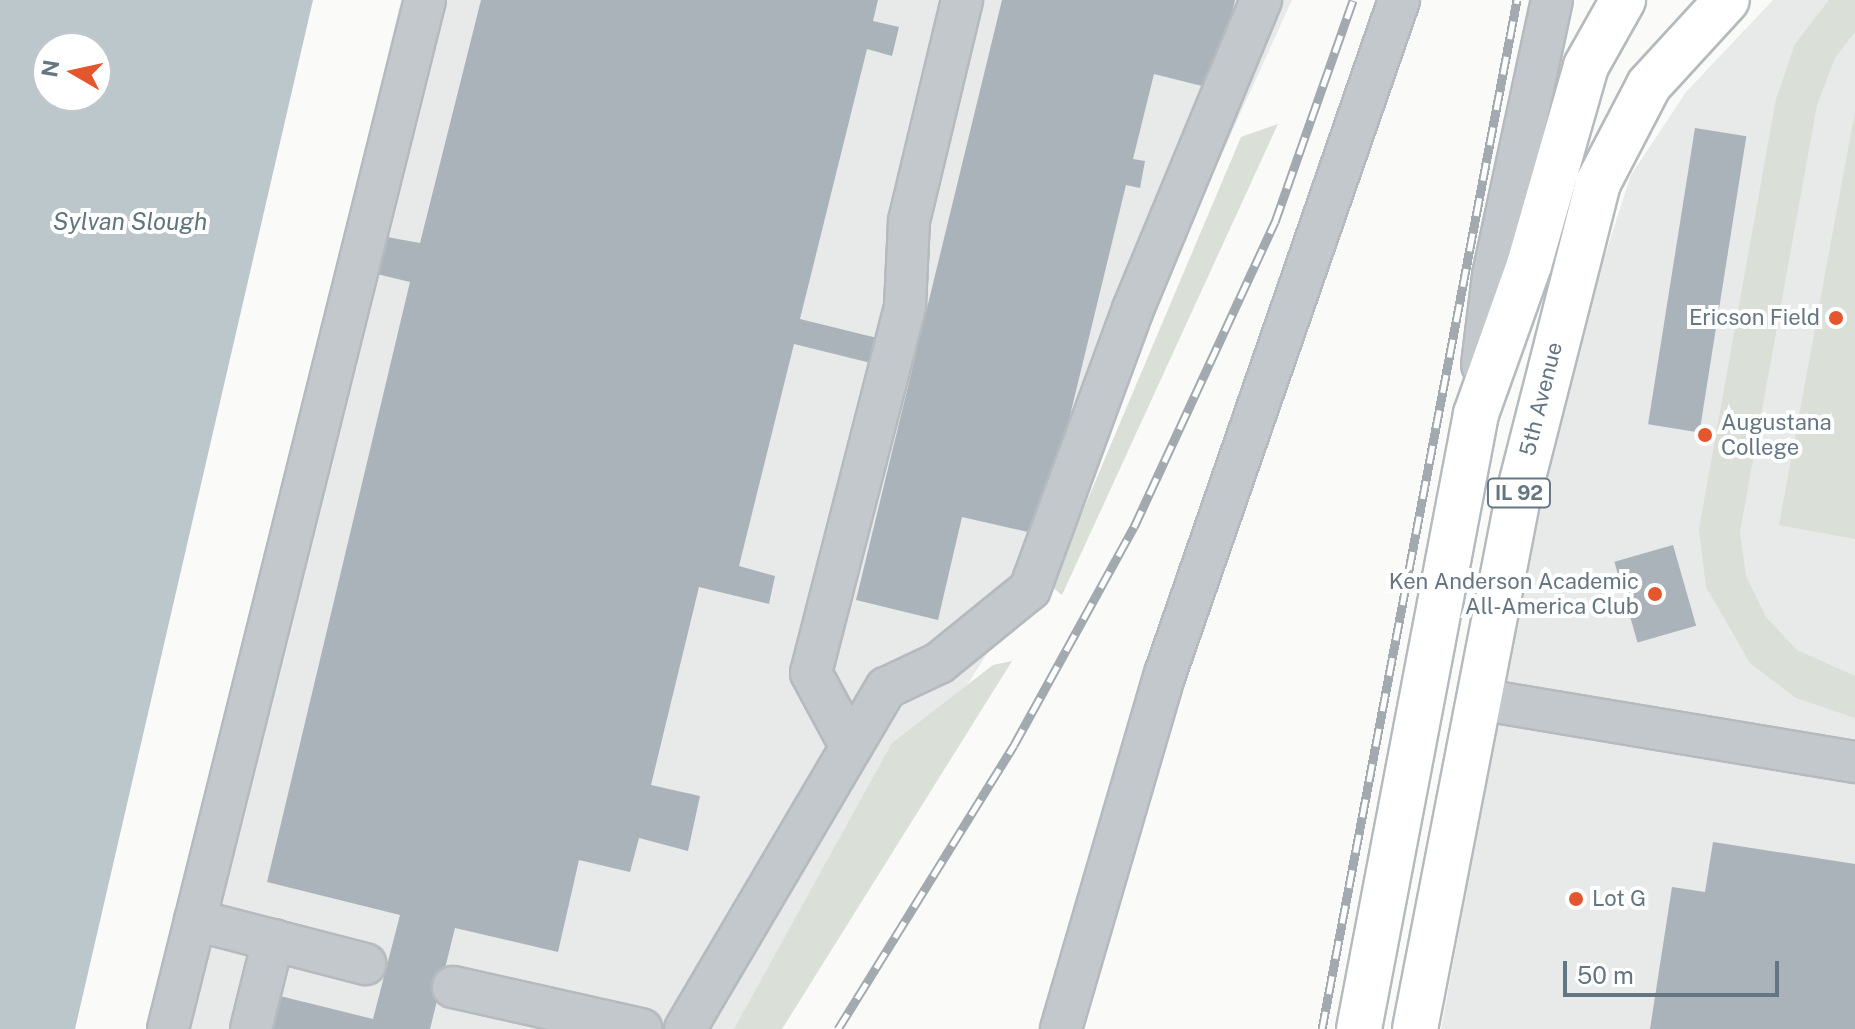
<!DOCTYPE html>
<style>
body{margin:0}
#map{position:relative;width:1855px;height:1029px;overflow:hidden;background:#fafaf8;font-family:"Public Sans",sans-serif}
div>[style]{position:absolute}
.built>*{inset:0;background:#e8e9e9}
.green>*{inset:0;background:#dadfd7}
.water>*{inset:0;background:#bbc7cb}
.building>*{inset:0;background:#aab3b9;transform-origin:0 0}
.roads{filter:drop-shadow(2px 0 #b5babe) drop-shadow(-2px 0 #b5babe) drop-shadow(0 2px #b5babe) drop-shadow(0 -2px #b5babe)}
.minor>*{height:40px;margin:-20px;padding:0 20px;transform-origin:20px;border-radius:20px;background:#c3c8cc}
.major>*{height:44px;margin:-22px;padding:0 22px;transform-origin:22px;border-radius:22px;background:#fff}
.rail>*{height:9px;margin-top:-4.5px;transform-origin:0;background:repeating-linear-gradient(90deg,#fff 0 18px,#a2aab0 0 36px);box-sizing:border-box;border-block:2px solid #a2aab0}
.dots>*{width:22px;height:22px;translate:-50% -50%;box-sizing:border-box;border:4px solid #fff;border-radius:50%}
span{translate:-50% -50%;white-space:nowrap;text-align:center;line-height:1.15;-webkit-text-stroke:8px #fff;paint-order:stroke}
.shield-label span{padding:2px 6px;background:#fff;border:2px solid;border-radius:6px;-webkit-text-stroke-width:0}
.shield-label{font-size:20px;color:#657683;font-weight:700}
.poi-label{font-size:22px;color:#657683}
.right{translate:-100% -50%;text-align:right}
.left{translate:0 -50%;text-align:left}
.street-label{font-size:22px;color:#657683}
.water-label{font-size:24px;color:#60757c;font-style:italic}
.north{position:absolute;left:32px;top:32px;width:80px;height:80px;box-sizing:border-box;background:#fff;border:2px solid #c1c8cd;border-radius:50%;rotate:279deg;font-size:22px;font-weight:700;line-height:32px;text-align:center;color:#657683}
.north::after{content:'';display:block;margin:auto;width:28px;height:36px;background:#e4572e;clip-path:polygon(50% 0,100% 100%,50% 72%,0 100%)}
.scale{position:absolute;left:1563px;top:961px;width:216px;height:36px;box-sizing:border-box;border:4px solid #657683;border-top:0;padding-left:10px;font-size:24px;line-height:28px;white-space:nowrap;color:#657683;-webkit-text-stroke:6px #fff;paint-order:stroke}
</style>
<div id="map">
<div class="built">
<div style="clip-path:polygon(401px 0,1292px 0,1013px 613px,748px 1029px,152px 1029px)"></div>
<div style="clip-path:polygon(1773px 0,1855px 0,1855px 1029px,1441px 1029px,1530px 543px,1582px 326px,1631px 175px,1686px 92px)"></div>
</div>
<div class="green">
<div style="clip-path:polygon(1829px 0,1855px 0,1855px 32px,1835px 58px,1817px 105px,1740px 532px,1746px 576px,1766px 617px,1797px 650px,1855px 676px,1855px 718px,1796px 698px,1750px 663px,1706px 587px,1699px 529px,1776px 99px,1795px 44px)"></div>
<div style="clip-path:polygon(1855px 111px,1855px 539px,1779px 525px)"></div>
<div style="clip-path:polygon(1278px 124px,1062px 595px,1051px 586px,1241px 137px)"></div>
<div style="clip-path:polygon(1012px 661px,782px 1029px,734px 1029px,892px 743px,993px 665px)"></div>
</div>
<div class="water">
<div style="clip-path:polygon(evenodd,0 0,313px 0,75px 1029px,0 1029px,0 0,96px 48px,96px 96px,48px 96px,48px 48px,96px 48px)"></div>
</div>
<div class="building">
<div style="clip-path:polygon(481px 0,878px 0,873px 21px,899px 27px,892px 56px,867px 49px,800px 319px,877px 338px,871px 363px,794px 344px,739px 566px,775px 576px,769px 604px,699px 587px,651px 785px,700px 796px,688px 851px,639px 838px,630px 872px,579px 860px,558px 952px,455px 928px,430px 1029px,263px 1029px,272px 994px,373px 1019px,400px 915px,267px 882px,410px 282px,377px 274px,387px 237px,420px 243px)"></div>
<div style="clip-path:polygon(1002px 0,1235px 0,1214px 89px,1154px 74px,1133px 159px,1145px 161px,1140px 188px,1126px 185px,1041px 535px,962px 517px,938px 620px,856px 600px)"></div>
<div style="left:1695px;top:128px;width:52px;height:300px;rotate:9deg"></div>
<div style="left:1673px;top:545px;width:84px;height:61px;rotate:74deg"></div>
<div style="clip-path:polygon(1713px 842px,1855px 864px,1855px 1029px,1650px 1029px,1672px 887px,1705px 892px)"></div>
</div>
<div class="roads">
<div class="minor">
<div style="left:1482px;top:365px;width:91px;rotate:-83deg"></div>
<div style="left:1493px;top:275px;width:281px;rotate:-77.9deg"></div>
<div style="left:1478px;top:699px;width:382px;rotate:9.5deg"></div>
<div style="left:851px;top:747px;width:84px;rotate:-118.4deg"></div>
<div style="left:811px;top:673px;width:379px;rotate:-75.6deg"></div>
<div style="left:905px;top:306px;width:85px;rotate:-87.3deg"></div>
<div style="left:909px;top:221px;width:227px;rotate:-76.5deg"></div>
<div style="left:195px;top:920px;width:176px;rotate:14.5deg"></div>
<div style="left:453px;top:987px;width:193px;rotate:12.6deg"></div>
<div style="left:168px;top:1029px;width:1061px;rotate:-75.98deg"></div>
<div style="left:251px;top:1029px;width:92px;rotate:-76.1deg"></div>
<div style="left:685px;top:1029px;width:396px;rotate:-59.5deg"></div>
<div style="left:886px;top:688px;width:59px;rotate:-25.3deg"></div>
<div style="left:939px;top:663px;width:117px;rotate:-39.1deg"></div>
<div style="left:1030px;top:589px;width:298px;rotate:-69.8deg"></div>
<div style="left:1133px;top:309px;width:334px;rotate:-67.5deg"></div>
<div style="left:1061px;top:1029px;width:370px;rotate:-73.7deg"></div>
<div style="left:1165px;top:674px;width:713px;rotate:-70.85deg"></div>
</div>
<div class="major">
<div style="left:1359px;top:1029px;width:626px;rotate:-79.23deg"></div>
<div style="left:1476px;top:414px;width:158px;rotate:-70.4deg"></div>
<div style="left:1529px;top:265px;width:207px;rotate:-74deg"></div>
<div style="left:1586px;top:66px;width:76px;rotate:-60.7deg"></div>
<div style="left:1415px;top:1029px;width:542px;rotate:-79.04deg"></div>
<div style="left:1518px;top:497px;width:324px;rotate:-75.7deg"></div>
<div style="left:1598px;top:183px;width:110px;rotate:-62.5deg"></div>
<div style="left:1649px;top:85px;width:115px;rotate:-47.5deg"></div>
</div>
</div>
<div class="rail">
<div style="left:838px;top:1029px;width:334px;rotate:-58.2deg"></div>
<div style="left:1014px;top:745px;width:249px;rotate:-61.2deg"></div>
<div style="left:1134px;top:527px;width:336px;rotate:-65.2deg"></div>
<div style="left:1275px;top:222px;width:235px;rotate:-70.6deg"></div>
<div style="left:1322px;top:1029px;width:1047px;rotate:-79.27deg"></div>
</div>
<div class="dots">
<div style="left:1836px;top:318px;background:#e4572e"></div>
<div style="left:1705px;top:435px;background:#e4572e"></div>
<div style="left:1655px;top:594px;background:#e4572e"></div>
<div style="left:1576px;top:899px;background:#e4572e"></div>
</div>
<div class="shield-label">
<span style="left:1519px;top:493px">IL 92</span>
</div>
<div class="poi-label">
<span class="right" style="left:1820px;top:318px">Ericson Field</span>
<span class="left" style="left:1721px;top:435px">Augustana<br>College</span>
<span class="right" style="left:1639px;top:594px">Ken Anderson Academic<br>All-America Club</span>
<span class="left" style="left:1592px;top:899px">Lot G</span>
</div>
<div class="street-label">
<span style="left:1541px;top:399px;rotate:-76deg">5th Avenue</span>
</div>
<div class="water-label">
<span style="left:130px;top:222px">Sylvan Slough</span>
</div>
<div class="north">N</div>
<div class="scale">50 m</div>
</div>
